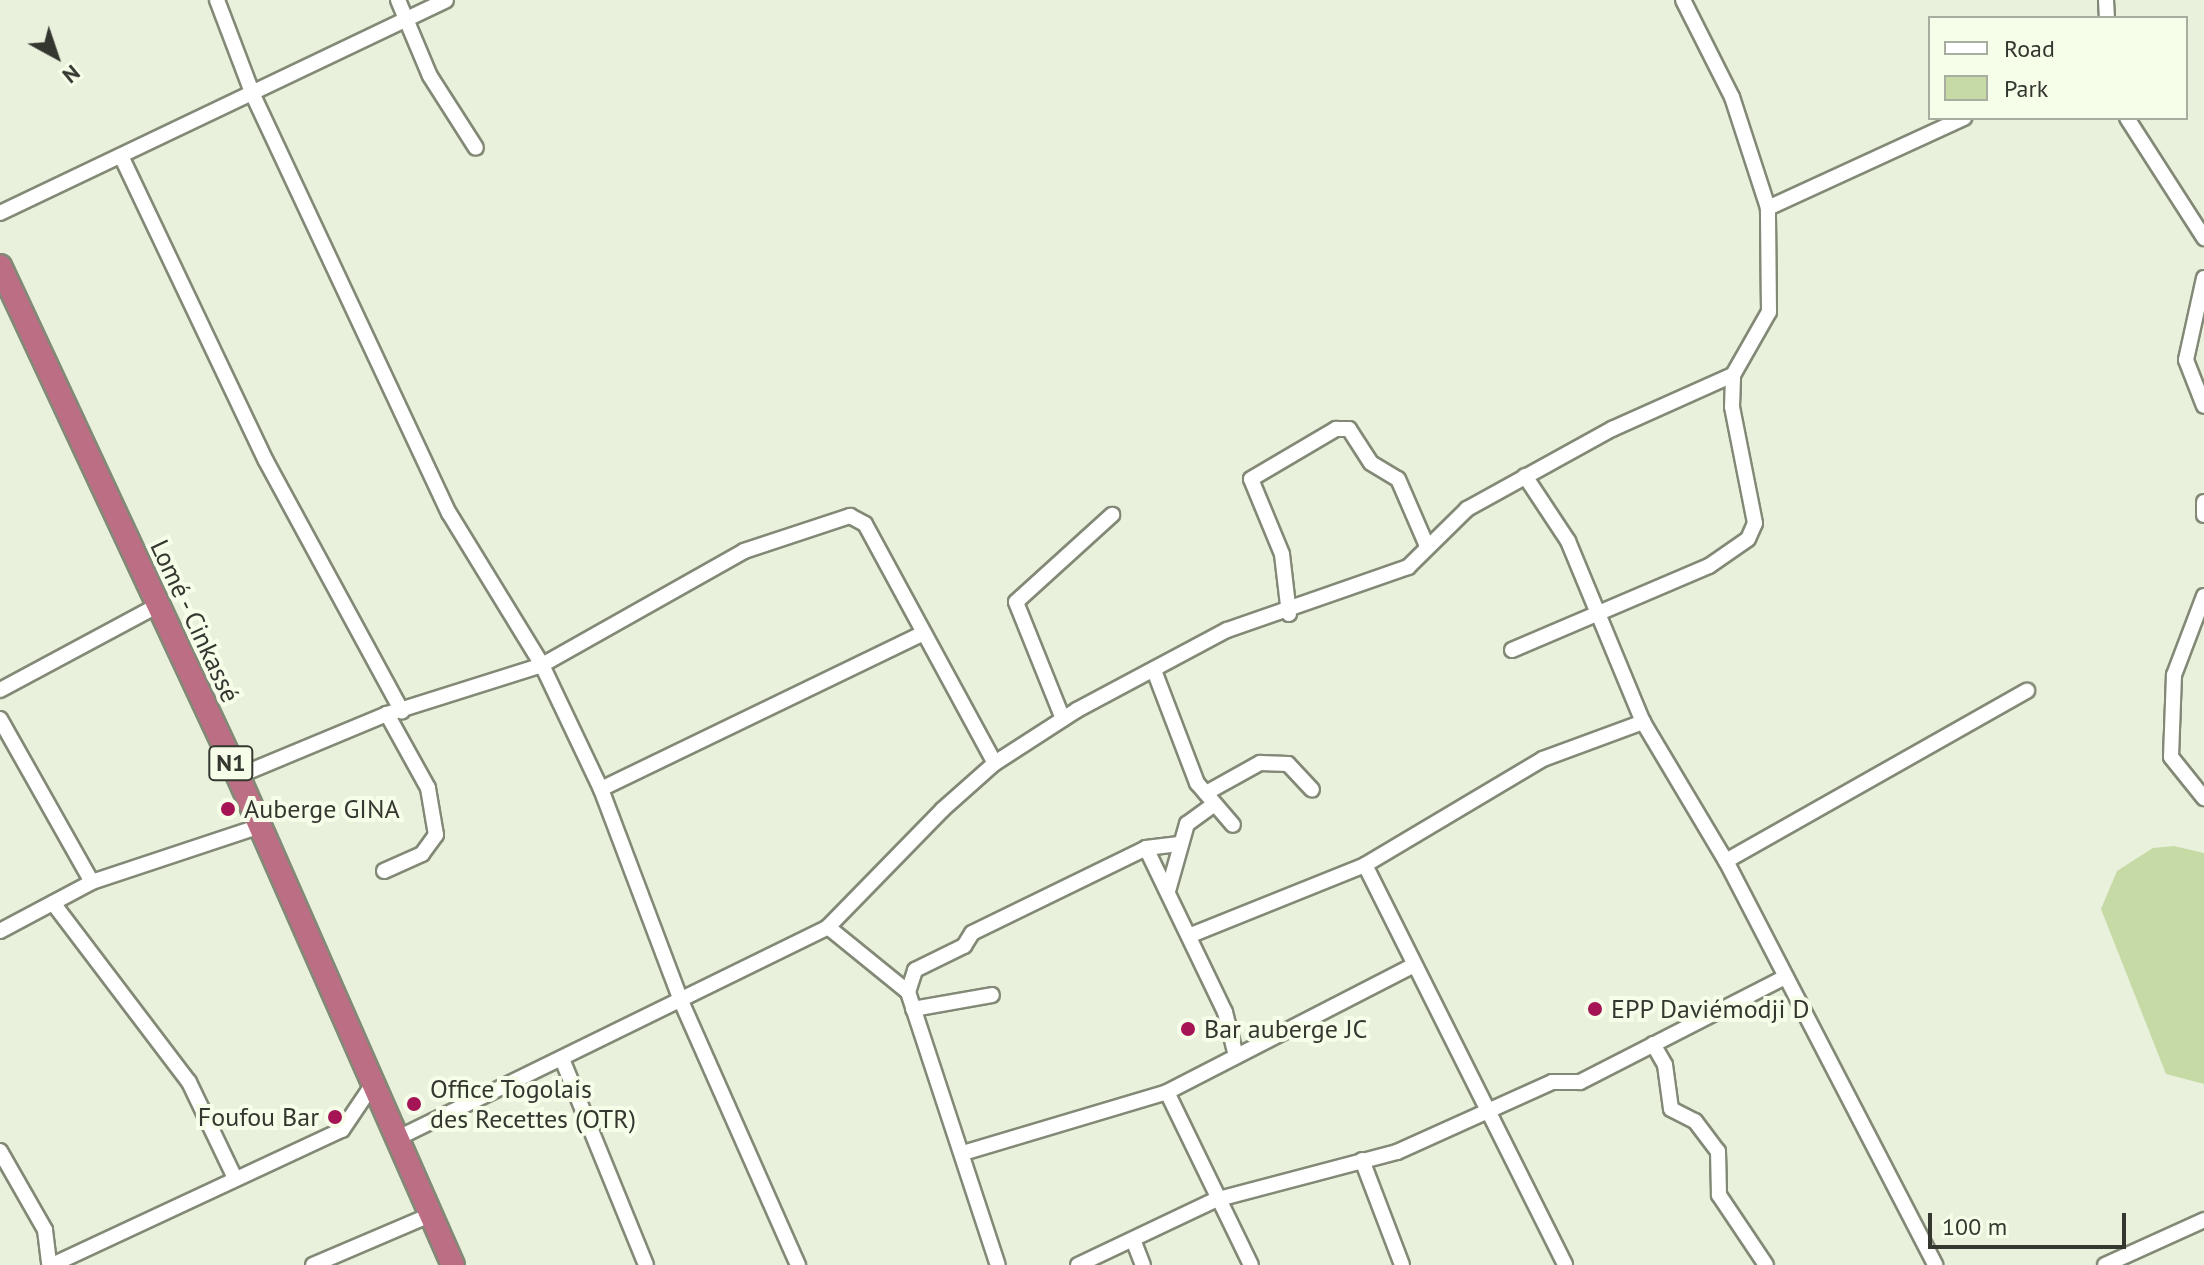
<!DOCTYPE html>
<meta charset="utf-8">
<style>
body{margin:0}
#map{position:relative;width:2204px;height:1265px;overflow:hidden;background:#e9f1dc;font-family:"PT Sans",sans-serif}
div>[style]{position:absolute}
.green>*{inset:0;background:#c6daa5}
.roads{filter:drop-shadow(2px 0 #828976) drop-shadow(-2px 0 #828976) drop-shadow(0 2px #828976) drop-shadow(0 -2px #828976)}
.minor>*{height:14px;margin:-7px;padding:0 7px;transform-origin:7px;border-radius:7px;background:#fff}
.highway>*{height:22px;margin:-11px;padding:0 11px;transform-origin:11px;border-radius:11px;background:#bb6e84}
.dots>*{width:22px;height:22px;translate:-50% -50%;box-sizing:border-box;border:4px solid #f6fee9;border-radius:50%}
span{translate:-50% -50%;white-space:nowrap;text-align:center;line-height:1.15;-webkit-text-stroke:8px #f6fee9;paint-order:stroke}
.shield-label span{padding:2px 6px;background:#f6fee9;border:2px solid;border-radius:6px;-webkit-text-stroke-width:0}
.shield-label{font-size:24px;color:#34372f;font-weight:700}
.street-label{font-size:26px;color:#34372f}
.poi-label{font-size:26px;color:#34372f}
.left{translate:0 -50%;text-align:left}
.right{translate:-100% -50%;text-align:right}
.legend{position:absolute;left:1928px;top:16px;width:260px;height:104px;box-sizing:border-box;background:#f6fee9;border:2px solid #a8ae9f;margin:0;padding:10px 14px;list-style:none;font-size:24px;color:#34372f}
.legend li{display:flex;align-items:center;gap:16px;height:40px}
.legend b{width:40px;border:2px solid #a8ae9f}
.north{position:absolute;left:16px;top:16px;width:80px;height:80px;-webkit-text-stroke:6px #f6fee9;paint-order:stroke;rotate:140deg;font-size:22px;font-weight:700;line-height:32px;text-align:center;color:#34372f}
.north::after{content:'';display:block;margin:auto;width:28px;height:36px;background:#34372f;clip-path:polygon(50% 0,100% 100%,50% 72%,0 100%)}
.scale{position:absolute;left:1928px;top:1213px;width:198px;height:36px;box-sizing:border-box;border:4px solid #34372f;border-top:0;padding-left:10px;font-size:24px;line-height:28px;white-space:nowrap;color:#34372f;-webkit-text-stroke:6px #f6fee9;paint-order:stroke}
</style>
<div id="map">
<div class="green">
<div style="clip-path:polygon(2174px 846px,2204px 853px,2204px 1084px,2166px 1074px,2101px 909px,2117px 871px,2153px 848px)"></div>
</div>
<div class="roads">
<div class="minor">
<div style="left:217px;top:0;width:102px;rotate:69.2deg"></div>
<div style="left:253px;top:95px;width:462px;rotate:64.9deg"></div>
<div style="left:449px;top:513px;width:178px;rotate:58.5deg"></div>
<div style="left:542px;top:665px;width:232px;rotate:-29.4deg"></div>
<div style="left:744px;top:551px;width:112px;rotate:-18.3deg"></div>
<div style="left:850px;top:516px;width:17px;rotate:28deg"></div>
<div style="left:865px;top:524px;width:272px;rotate:61.5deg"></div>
<div style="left:398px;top:0;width:82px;rotate:67.2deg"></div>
<div style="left:430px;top:76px;width:85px;rotate:57.4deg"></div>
<div style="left:1683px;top:0;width:109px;rotate:63.2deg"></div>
<div style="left:1732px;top:97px;width:117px;rotate:72deg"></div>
<div style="left:2106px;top:0;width:18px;rotate:87deg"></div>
<div style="left:2127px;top:118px;width:143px;rotate:57.3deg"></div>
<div style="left:122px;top:158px;width:335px;rotate:64.6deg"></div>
<div style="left:266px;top:461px;width:285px;rotate:61.5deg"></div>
<div style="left:0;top:213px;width:494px;rotate:-25.5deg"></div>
<div style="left:2204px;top:278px;width:84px;rotate:102.4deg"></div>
<div style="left:2186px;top:360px;width:49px;rotate:68.6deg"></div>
<div style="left:1525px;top:476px;width:78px;rotate:56.5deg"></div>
<div style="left:1568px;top:541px;width:196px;rotate:67.5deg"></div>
<div style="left:1643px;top:722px;width:162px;rotate:59.2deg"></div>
<div style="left:1726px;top:861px;width:455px;rotate:62.6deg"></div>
<div style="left:2204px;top:502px;width:13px;rotate:90deg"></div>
<div style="left:2204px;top:596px;width:85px;rotate:110.8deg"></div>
<div style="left:2174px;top:675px;width:82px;rotate:92.1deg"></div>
<div style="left:2171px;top:757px;width:53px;rotate:51.2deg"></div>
<div style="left:1289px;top:614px;width:60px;rotate:-96.7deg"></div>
<div style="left:1282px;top:554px;width:81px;rotate:-112.5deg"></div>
<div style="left:1251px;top:479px;width:99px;rotate:-30.5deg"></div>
<div style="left:1336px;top:429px;width:13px"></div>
<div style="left:1349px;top:429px;width:40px;rotate:57.1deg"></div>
<div style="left:1371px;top:463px;width:31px;rotate:31deg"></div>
<div style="left:1398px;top:479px;width:73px;rotate:66.6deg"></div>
<div style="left:1512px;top:650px;width:214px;rotate:-23.1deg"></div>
<div style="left:1709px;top:566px;width:47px;rotate:-34.7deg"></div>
<div style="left:1748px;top:539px;width:17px;rotate:-66deg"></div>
<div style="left:1755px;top:523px;width:118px;rotate:-101.2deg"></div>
<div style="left:1732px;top:407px;width:32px;rotate:-88deg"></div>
<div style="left:1155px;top:673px;width:118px;rotate:69.1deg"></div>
<div style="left:1197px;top:783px;width:55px;rotate:49.4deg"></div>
<div style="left:0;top:690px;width:176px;rotate:-28.2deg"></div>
<div style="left:0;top:719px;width:187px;rotate:60.6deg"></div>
<div style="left:1063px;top:719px;width:126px;rotate:-111.9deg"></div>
<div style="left:1016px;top:602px;width:130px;rotate:-42.2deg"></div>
<div style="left:238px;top:776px;width:161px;rotate:-22.6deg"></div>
<div style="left:387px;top:714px;width:163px;rotate:-17.5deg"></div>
<div style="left:542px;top:665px;width:137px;rotate:64.6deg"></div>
<div style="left:601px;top:789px;width:227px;rotate:69.3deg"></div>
<div style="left:681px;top:1001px;width:289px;rotate:66.1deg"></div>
<div style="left:601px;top:789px;width:358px;rotate:-25.8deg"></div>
<div style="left:1206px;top:793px;width:62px;rotate:-29.1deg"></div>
<div style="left:1260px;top:763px;width:28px;rotate:2deg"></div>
<div style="left:1288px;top:764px;width:35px;rotate:47deg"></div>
<div style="left:1146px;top:848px;width:182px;rotate:64.3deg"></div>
<div style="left:1225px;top:1012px;width:45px;rotate:76deg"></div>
<div style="left:1726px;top:861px;width:346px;rotate:-29.5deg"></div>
<div style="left:1365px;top:865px;width:447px;rotate:63.4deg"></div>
<div style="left:384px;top:871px;width:42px;rotate:-24.1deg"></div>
<div style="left:422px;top:854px;width:24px;rotate:-54deg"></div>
<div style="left:436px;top:835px;width:48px;rotate:-99.7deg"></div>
<div style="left:428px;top:788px;width:85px;rotate:-119deg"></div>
<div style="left:1168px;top:891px;width:70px;rotate:-74.2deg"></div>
<div style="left:1187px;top:824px;width:34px;rotate:-36deg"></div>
<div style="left:53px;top:903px;width:225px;rotate:52.8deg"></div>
<div style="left:189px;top:1082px;width:106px;rotate:64.4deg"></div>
<div style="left:828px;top:927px;width:103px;rotate:39.1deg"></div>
<div style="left:908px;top:992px;width:287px;rotate:71.8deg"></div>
<div style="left:0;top:931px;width:104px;rotate:-28deg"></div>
<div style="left:92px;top:882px;width:174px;rotate:-18.4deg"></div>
<div style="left:1191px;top:935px;width:188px;rotate:-21.9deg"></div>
<div style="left:1365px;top:865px;width:207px;rotate:-30.8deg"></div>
<div style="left:1543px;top:759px;width:107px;rotate:-20.3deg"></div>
<div style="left:908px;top:992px;width:23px;rotate:-72deg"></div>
<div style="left:915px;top:970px;width:55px;rotate:-26.1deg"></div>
<div style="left:964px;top:946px;width:15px;rotate:-58deg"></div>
<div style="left:972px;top:933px;width:194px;rotate:-26deg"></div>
<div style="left:1146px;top:848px;width:35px;rotate:-7deg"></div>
<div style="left:913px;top:1009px;width:80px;rotate:-10deg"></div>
<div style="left:1653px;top:1044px;width:24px;rotate:60deg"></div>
<div style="left:1665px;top:1065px;width:44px;rotate:82.2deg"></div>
<div style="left:1671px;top:1109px;width:27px;rotate:27deg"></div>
<div style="left:1695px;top:1121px;width:38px;rotate:53deg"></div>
<div style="left:1718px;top:1151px;width:44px;rotate:88.7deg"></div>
<div style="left:1719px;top:1195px;width:84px;rotate:56.1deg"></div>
<div style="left:562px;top:1059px;width:222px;rotate:67.8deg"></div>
<div style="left:1167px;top:1092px;width:192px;rotate:64.1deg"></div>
<div style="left:396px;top:1139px;width:481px;rotate:-26.1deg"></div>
<div style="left:828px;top:927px;width:163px;rotate:-45.7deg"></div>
<div style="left:942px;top:810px;width:71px;rotate:-41.6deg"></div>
<div style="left:995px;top:763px;width:98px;rotate:-32.9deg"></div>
<div style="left:1077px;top:710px;width:170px;rotate:-28.1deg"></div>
<div style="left:1227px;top:630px;width:192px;rotate:-19.2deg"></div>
<div style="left:1408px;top:567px;width:83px;rotate:-44.5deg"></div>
<div style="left:1467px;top:509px;width:166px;rotate:-28.9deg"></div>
<div style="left:1612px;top:429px;width:133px;rotate:-24.1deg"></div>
<div style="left:1733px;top:375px;width:73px;rotate:-60.3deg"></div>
<div style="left:1769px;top:312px;width:104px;rotate:-90.6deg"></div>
<div style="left:1768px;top:208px;width:216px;rotate:-24.7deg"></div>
<div style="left:0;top:1151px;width:91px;rotate:60.3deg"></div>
<div style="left:45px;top:1230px;width:35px;rotate:83deg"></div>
<div style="left:963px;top:1153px;width:213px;rotate:-16.6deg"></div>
<div style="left:1167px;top:1092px;width:278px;rotate:-27.2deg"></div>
<div style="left:1362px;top:1160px;width:112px;rotate:69.1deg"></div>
<div style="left:1134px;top:1242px;width:25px;rotate:69deg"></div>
<div style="left:52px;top:1265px;width:320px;rotate:-25deg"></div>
<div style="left:342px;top:1130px;width:52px;rotate:-56deg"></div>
<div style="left:313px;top:1265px;width:127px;rotate:-23.1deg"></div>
<div style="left:1078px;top:1265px;width:152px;rotate:-25.4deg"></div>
<div style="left:1215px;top:1200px;width:188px;rotate:-14.8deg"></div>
<div style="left:1397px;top:1152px;width:170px;rotate:-24.3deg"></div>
<div style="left:1552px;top:1082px;width:28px"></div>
<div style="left:1580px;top:1082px;width:226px;rotate:-27.1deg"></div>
<div style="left:2105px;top:1265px;width:109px;rotate:-24.4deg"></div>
</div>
<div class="highway">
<div style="left:0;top:266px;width:563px;rotate:64.98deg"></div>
<div style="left:238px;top:776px;width:534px;rotate:66.27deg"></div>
</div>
</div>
<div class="dots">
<div style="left:228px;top:809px;background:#a51555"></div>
<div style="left:1595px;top:1009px;background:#a51555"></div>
<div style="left:1188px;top:1029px;background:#a51555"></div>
<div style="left:414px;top:1104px;background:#a51555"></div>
<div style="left:335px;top:1117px;background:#a51555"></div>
</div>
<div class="shield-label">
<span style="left:231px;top:763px">N1</span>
</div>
<div class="street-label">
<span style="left:195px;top:621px;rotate:65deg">Lomé - Cinkassé</span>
</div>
<div class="poi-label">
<span class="left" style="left:244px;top:809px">Auberge GINA</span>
<span class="left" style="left:1611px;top:1009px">EPP Daviémodji D</span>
<span class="left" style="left:1204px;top:1029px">Bar auberge JC</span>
<span class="left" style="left:430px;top:1104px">Office Togolais<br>des Recettes (OTR)</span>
<span class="right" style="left:319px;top:1117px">Foufou Bar</span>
</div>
<ul class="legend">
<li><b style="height:10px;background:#fff"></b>Road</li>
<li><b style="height:22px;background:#c6daa5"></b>Park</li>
</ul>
<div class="north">N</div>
<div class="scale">100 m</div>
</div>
